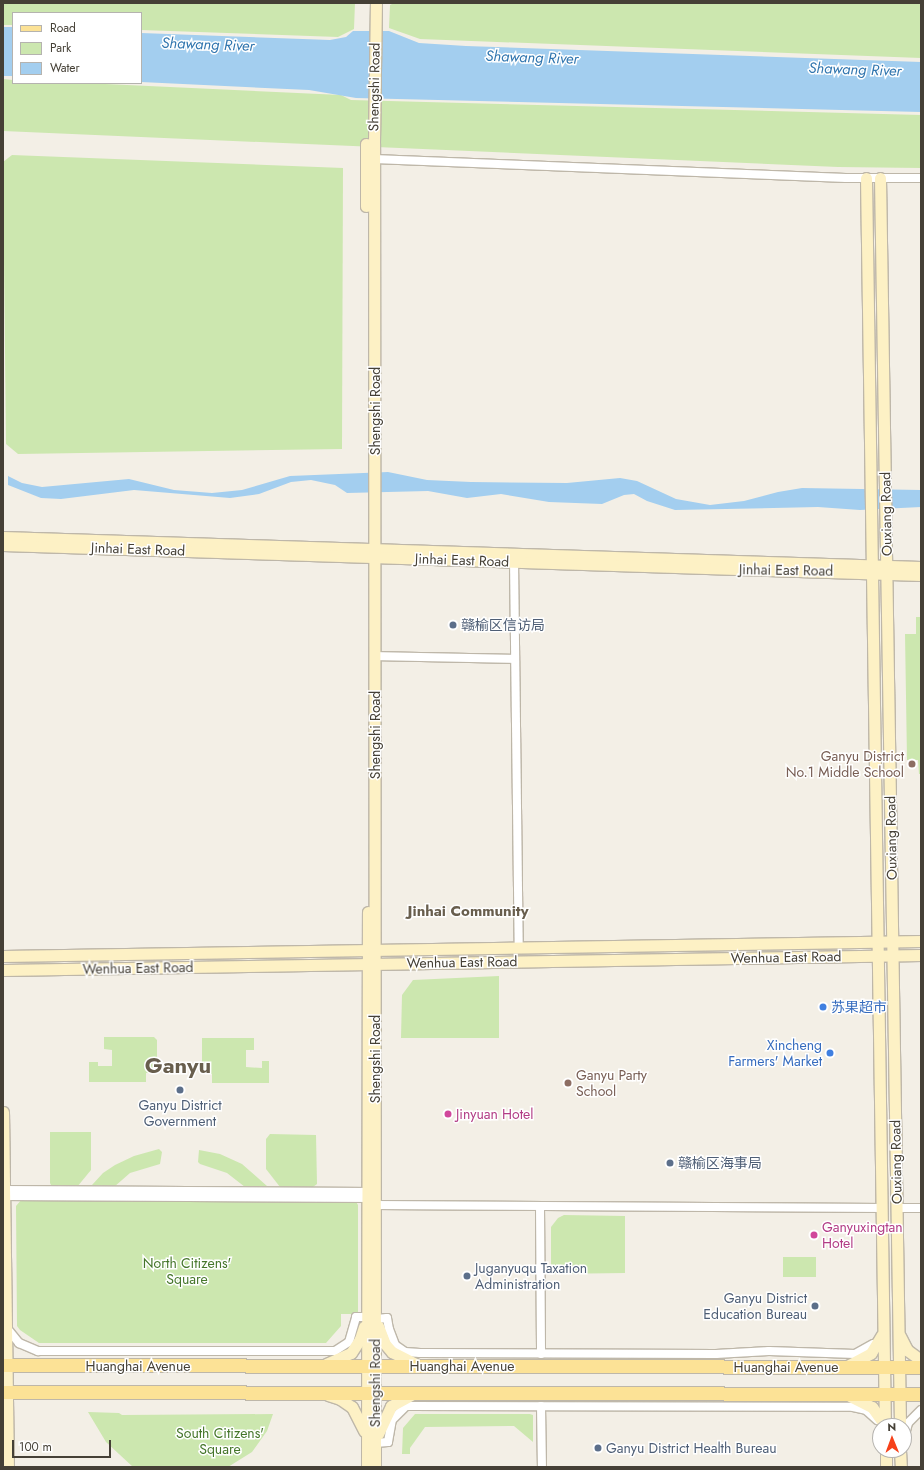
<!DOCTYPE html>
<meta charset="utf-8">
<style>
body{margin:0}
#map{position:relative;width:924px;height:1470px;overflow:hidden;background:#f3efe6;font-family:Jost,"Noto Sans SC",sans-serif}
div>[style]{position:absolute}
.green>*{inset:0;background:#cce7af;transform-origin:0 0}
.water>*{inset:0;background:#a3ceef;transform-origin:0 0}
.roads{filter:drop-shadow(1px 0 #beb7a9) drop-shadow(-1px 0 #beb7a9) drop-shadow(0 1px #beb7a9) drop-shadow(0 -1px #beb7a9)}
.street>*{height:8px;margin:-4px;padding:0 4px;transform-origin:4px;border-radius:4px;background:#fff}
.secondary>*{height:11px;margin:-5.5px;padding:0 5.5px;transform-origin:5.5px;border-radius:5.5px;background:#fdf1c5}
.primary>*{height:13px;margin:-6.5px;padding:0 6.5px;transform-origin:6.5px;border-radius:6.5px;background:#fce296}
.dots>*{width:11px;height:11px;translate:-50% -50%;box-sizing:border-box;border:2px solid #fff;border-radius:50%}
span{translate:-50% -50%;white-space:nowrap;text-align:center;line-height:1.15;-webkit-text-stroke:3px #fff;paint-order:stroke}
.street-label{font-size:14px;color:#454036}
.service-label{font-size:14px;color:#4e5e75}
.left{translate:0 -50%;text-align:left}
.right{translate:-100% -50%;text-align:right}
.education-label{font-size:14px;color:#785e54}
.shop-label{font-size:14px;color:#366cbe}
.hotel-label{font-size:14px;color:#b23c85}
.park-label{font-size:14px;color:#45762a}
.water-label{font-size:15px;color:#3176af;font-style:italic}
.neighbourhood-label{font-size:15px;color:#685e4d;font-weight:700}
.town-label{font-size:22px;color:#685e4d;font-weight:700}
.frame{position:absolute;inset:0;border:4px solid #454036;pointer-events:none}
.legend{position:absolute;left:12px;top:12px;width:130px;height:72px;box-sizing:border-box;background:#fff;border:1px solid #b5b3af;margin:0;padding:5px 7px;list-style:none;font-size:12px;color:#454036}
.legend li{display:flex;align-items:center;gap:8px;height:20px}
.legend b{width:20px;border:1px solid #b5b3af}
.north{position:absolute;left:872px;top:1418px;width:40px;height:40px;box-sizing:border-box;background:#fff;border:1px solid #b5b3af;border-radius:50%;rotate:359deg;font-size:11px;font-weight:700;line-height:16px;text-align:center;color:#454036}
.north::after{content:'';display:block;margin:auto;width:14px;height:18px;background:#f6411a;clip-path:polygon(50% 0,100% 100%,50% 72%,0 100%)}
.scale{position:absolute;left:12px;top:1440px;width:99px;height:18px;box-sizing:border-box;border:2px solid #454036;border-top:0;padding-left:5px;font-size:12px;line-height:14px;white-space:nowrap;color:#454036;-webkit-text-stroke:3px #fff;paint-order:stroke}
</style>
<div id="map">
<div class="green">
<div style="clip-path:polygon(3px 3px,355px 3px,354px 29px,338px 37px,141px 30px,141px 13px,13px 13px,13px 25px,3px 25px)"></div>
<div style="clip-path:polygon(394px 3px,921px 3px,921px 58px,420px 39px,389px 28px,390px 5px)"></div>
<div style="clip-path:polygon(3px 79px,13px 80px,13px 83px,84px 83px,341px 95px,351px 100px,921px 115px,921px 168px,838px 167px,3px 131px)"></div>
<div style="clip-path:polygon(12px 155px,343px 168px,342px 449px,18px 454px,6px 444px,3px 162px)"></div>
<div style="clip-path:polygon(916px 617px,921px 617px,921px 774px,919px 774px,918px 760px,907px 760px,905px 634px,916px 634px)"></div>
<div style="clip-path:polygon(499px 976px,499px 1038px,401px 1038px,402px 995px,413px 980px)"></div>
<div style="clip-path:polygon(104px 1037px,154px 1037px,157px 1040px,157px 1070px,154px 1073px,146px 1073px,146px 1082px,89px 1082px,89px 1062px,98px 1062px,98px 1066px,112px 1066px,112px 1050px,104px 1049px)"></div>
<div style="clip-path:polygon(202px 1038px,254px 1038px,254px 1050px,246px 1050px,246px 1067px,262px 1068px,262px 1061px,269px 1061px,269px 1083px,212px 1083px,212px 1074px,202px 1074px)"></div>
<div style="clip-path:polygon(50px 1132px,91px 1132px,91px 1170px,77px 1187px,52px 1187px,50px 1183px)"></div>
<div style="clip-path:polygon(270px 1134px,316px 1135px,317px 1184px,313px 1187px,280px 1187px,266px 1169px,266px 1139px)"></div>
<div style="clip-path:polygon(159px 1149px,162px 1152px,160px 1164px,130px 1173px,114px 1187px,92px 1185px,103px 1173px,115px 1165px,134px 1156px)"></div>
<div style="clip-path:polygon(199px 1150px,220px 1154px,242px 1164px,267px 1186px,245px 1187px,227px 1173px,200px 1164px,198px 1162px)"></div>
<div style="clip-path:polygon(22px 1199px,355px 1200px,358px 1205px,358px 1314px,341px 1314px,341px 1326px,326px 1343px,39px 1343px,20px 1330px,17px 1326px,16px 1206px)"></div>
<div style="clip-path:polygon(564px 1215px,625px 1216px,625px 1273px,551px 1274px,551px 1227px,558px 1218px)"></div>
<div style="left:783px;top:1257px;width:33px;height:20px"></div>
<div style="clip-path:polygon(88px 1412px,119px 1413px,122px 1415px,273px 1414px,267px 1431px,252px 1452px,228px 1467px,133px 1467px,106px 1442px)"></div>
<div style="clip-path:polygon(415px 1414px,530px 1414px,533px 1415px,533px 1442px,514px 1426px,425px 1427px,410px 1448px,410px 1454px,402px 1454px,403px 1428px)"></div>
</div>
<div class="water">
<div style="left:3px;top:27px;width:10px;height:49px"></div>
<div style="clip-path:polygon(353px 31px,389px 31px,419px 43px,466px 46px,921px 62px,921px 112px,356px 98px,309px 90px,141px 82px,141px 33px,330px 40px,346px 37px)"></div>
<div style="clip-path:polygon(388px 472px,427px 480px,471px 482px,567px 483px,620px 478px,637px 481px,676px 499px,710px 505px,744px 501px,778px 492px,802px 488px,921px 490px,921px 507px,860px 510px,818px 507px,675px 510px,647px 501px,634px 494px,624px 495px,602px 504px,549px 502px,501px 494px,467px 498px,428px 491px,347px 493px,335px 485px,311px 480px,291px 482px,259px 494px,230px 498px,134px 490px,61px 499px,41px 498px,8px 485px,8px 476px,22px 483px,42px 487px,129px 479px,174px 490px,212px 493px,242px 490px,290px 476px)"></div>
</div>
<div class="roads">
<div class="street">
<div style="left:374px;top:159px;width:472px;rotate:2.3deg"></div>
<div style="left:846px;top:178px;width:75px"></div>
<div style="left:514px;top:561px;width:386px;rotate:89.3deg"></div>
<div style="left:375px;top:656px;width:140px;rotate:1.2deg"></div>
<div style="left:3px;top:1190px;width:369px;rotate:0.3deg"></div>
<div style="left:3px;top:1196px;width:369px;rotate:0.3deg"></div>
<div style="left:375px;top:1205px;width:507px;rotate:0.34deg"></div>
<div style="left:540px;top:1206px;width:148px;rotate:89.6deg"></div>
<div style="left:897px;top:1208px;width:24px"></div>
<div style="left:376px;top:1319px;width:11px;rotate:-5deg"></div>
<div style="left:387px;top:1318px;width:11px;rotate:80deg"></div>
<div style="left:389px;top:1329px;width:17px;rotate:69deg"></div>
<div style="left:395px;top:1345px;width:12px;rotate:35deg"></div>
<div style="left:405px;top:1352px;width:15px;rotate:4deg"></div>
<div style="left:420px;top:1353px;width:296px;rotate:0.2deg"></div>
<div style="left:716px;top:1354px;width:53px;rotate:-3.2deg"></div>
<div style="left:769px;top:1351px;width:86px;rotate:2deg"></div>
<div style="left:855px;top:1354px;width:21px;rotate:-29deg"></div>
<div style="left:6px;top:1327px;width:21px;rotate:51deg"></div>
<div style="left:19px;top:1343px;width:21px;rotate:23deg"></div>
<div style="left:38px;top:1351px;width:297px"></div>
<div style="left:335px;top:1351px;width:17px;rotate:-33deg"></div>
<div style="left:349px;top:1342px;width:26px;rotate:-74deg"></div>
<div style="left:356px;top:1317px;width:11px"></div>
<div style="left:541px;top:1406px;width:61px;rotate:89.1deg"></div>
<div style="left:904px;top:1439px;width:16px;rotate:-76deg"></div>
<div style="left:908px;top:1423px;width:18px;rotate:-45deg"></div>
<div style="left:375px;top:1443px;width:13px;rotate:-4deg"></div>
<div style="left:388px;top:1442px;width:22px;rotate:-80deg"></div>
<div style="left:392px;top:1420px;width:20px;rotate:-45deg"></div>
<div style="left:406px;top:1406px;width:447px;rotate:0.1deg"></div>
<div style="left:853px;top:1407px;width:13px;rotate:13deg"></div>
<div style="left:866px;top:1410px;width:15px;rotate:42deg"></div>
</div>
<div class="secondary">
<div style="left:366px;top:144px;width:62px;rotate:90deg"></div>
<div style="left:866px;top:178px;width:1248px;rotate:89.13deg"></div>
<div style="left:880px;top:178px;width:1248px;rotate:89.08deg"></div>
<div style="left:3px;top:537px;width:918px;rotate:1.87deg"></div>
<div style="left:3px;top:545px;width:918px;rotate:1.87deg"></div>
<div style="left:3px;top:956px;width:918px;rotate:-0.94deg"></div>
<div style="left:3px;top:970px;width:918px;rotate:-0.94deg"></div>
<div style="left:3px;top:1112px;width:355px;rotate:89.2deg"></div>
<div style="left:378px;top:1326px;width:19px;rotate:69deg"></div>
<div style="left:385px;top:1344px;width:11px;rotate:49deg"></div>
<div style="left:392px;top:1352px;width:28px;rotate:27deg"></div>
<div style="left:900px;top:1336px;width:16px;rotate:63deg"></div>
<div style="left:907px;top:1350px;width:17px;rotate:36deg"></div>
<div style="left:326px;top:1364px;width:27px;rotate:-24deg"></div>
<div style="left:351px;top:1353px;width:17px;rotate:-57deg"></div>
<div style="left:360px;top:1339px;width:13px;rotate:-72deg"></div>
<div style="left:847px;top:1366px;width:27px;rotate:-28deg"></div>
<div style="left:871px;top:1353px;width:21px;rotate:-59deg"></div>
<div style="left:328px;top:1395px;width:13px;rotate:18deg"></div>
<div style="left:340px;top:1399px;width:14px;rotate:34deg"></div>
<div style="left:352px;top:1407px;width:27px;rotate:63deg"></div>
<div style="left:850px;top:1396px;width:25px;rotate:27deg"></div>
<div style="left:872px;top:1407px;width:21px;rotate:55deg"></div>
<div style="left:378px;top:1434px;width:31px;rotate:-65deg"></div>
<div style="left:391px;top:1406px;width:25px;rotate:-29deg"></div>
<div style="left:886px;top:1450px;width:17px;rotate:90deg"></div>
<div style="left:900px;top:1450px;width:17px;rotate:87deg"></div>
<div style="left:367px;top:1467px;width:555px;rotate:-89.9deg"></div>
<div style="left:375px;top:1467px;width:1324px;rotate:-90.04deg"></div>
<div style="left:374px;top:143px;width:140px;rotate:-89.2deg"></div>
</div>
<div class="primary">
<div style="left:3px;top:1365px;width:918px;rotate:0.12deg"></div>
<div style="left:3px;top:1392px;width:918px;rotate:0.12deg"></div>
</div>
</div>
<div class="dots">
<div style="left:453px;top:625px;background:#5c6f8a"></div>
<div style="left:912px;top:764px;background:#8d6e63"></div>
<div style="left:823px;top:1007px;background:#3f7fe0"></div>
<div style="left:830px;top:1053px;background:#3f7fe0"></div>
<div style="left:568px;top:1083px;background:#8d6e63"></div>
<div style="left:180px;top:1090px;background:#5c6f8a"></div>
<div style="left:448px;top:1114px;background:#d1479c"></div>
<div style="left:670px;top:1163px;background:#5c6f8a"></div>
<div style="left:814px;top:1235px;background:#d1479c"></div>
<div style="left:467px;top:1276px;background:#5c6f8a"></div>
<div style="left:815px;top:1306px;background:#5c6f8a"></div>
<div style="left:598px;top:1448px;background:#5c6f8a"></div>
</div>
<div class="street-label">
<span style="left:374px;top:87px;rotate:-89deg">Shengshi Road</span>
<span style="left:375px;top:411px;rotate:-90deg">Shengshi Road</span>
<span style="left:886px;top:514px;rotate:-91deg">Ouxiang Road</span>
<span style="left:138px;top:549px;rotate:2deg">Jinhai East Road</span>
<span style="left:462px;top:560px;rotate:2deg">Jinhai East Road</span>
<span style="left:786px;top:570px;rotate:1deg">Jinhai East Road</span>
<span style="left:375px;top:735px;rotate:-90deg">Shengshi Road</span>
<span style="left:891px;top:838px;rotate:-91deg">Ouxiang Road</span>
<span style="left:786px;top:957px;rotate:-1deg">Wenhua East Road</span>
<span style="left:462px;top:962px;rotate:-1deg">Wenhua East Road</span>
<span style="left:138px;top:968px;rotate:-1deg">Wenhua East Road</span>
<span style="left:375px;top:1059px;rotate:-90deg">Shengshi Road</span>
<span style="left:896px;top:1162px;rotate:-91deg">Ouxiang Road</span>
<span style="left:138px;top:1366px">Huanghai Avenue</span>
<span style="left:462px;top:1366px">Huanghai Avenue</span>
<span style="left:786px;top:1367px">Huanghai Avenue</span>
<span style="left:375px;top:1383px;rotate:-90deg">Shengshi Road</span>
</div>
<div class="service-label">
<span class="left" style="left:461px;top:625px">赣榆区信访局</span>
<span style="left:180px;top:1113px">Ganyu District<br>Government</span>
<span class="left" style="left:678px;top:1163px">赣榆区海事局</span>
<span class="left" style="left:475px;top:1276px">Juganyuqu Taxation<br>Administration</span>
<span class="right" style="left:807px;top:1306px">Ganyu District<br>Education Bureau</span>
<span class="left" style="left:606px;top:1448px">Ganyu District Health Bureau</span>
</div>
<div class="education-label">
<span class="right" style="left:904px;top:764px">Ganyu District<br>No.1 Middle School</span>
<span class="left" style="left:576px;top:1083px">Ganyu Party<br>School</span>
</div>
<div class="shop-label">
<span class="left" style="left:831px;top:1007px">苏果超市</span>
<span class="right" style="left:822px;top:1053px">Xincheng<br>Farmers' Market</span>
</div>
<div class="hotel-label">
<span class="left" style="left:456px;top:1114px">Jinyuan Hotel</span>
<span class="left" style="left:822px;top:1235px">Ganyuxingtan<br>Hotel</span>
</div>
<div class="park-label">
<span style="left:187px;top:1271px">North Citizens'<br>Square</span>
<span style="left:220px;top:1441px">South Citizens'<br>Square</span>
</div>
<div class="water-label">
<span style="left:208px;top:45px;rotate:2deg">Shawang River</span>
<span style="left:532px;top:58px;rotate:2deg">Shawang River</span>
<span style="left:855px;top:70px;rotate:2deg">Shawang River</span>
</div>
<div class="neighbourhood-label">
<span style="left:468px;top:912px">Jinhai Community</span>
</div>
<div class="town-label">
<span style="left:178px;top:1066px">Ganyu</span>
</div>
<div class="frame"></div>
<ul class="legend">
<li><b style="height:5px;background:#fce296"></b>Road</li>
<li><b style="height:11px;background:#cce7af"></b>Park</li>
<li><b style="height:11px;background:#a3ceef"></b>Water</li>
</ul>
<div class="north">N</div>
<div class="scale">100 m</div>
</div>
